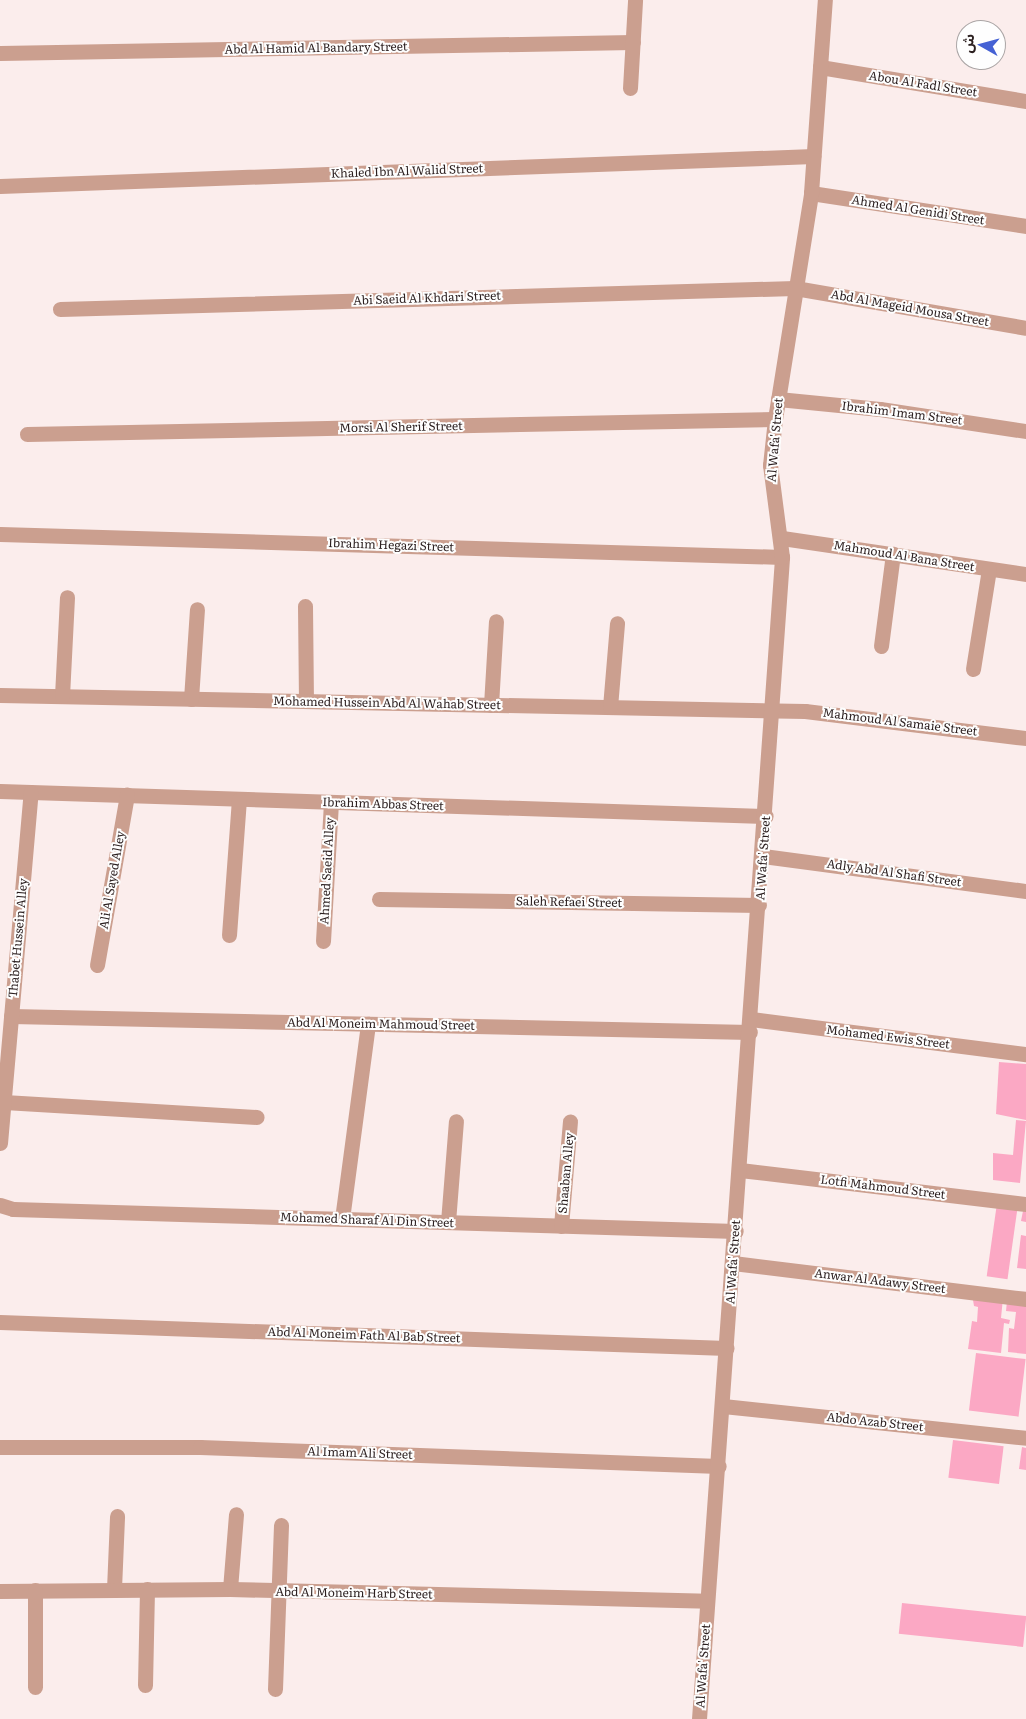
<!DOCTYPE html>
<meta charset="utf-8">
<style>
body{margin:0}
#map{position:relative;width:1026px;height:1719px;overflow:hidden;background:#fbedec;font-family:Literata,"Noto Sans Arabic",serif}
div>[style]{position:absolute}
.building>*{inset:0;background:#fba8c4;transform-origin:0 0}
.street>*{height:15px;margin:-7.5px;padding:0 7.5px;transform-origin:7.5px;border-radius:7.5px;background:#cb9f8f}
span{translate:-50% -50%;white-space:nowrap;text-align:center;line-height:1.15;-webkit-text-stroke:4px #fefefe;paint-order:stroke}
.street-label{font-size:12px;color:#2b1f1f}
.north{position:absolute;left:956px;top:20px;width:50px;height:50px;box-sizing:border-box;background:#fefefe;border:1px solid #aaa5a5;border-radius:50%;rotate:277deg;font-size:14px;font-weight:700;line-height:20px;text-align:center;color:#2b1f1f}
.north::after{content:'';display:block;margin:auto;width:18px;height:22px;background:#4561d4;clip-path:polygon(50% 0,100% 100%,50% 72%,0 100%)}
</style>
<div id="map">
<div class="building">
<div style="clip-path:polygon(999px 1062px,1026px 1064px,1026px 1120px,996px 1114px)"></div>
<div style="clip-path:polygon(1016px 1120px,1026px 1121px,1020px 1183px,993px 1180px,993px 1153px,1013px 1155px)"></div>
<div style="left:997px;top:1203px;width:21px;height:74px;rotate:8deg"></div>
<div style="clip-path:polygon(1024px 1206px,1026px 1206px,1026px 1222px,1021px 1221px)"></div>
<div style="clip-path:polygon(1021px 1235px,1026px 1236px,1026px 1269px,1017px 1268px)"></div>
<div style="clip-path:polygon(972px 1294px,1003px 1298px,1001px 1318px,1010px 1320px,1009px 1324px,1004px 1323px,1001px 1353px,968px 1349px,972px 1321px,977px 1322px,978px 1307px,974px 1306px)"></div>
<div style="clip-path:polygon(1007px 1301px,1026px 1301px,1026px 1354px,1008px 1352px,1009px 1328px,1014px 1329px,1016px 1312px,1006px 1311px)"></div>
<div style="left:976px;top:1353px;width:50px;height:58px;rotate:7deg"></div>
<div style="left:953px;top:1440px;width:51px;height:38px;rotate:7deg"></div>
<div style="clip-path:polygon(1022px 1447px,1026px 1448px,1026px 1470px,1019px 1469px)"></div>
<div style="left:902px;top:1603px;width:125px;height:31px;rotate:6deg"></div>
</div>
<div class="street">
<div style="left:0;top:53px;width:633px;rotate:-1deg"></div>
<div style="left:820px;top:67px;width:209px;rotate:9.4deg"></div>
<div style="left:630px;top:88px;width:88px;rotate:-86.7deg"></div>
<div style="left:0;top:186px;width:814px;rotate:-2.11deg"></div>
<div style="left:811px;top:193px;width:218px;rotate:8.7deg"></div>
<div style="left:60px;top:309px;width:735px;rotate:-1.64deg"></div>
<div style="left:795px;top:288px;width:234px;rotate:9.8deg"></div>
<div style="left:778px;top:399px;width:102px;rotate:5.6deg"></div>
<div style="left:880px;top:409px;width:148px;rotate:8.6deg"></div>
<div style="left:27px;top:434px;width:748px;rotate:-1.15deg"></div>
<div style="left:0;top:534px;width:782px;rotate:1.68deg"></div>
<div style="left:782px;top:538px;width:247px;rotate:8.4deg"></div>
<div style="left:305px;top:606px;width:95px;rotate:89.4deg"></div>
<div style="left:881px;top:646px;width:93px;rotate:-82.6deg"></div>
<div style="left:973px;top:669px;width:101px;rotate:-80.9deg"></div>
<div style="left:0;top:695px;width:805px;rotate:1.14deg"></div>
<div style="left:805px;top:711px;width:223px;rotate:7deg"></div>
<div style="left:62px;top:696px;width:99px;rotate:-87.1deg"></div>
<div style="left:191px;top:699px;width:90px;rotate:-86.2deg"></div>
<div style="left:491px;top:705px;width:84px;rotate:-86.6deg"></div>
<div style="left:610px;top:707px;width:84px;rotate:-85.2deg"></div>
<div style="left:0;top:791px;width:766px;rotate:1.87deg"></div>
<div style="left:763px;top:856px;width:265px;rotate:7.6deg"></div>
<div style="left:379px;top:899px;width:380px;rotate:0.9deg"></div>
<div style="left:229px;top:935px;width:136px;rotate:-85.8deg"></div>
<div style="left:323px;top:941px;width:139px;rotate:-86.7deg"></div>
<div style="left:97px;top:965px;width:173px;rotate:-80deg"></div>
<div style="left:11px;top:1016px;width:739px;rotate:1.24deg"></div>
<div style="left:751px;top:1019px;width:277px;rotate:7.3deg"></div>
<div style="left:4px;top:1102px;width:253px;rotate:3.4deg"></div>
<div style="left:0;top:1143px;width:352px;rotate:-85deg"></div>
<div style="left:740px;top:1170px;width:288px;rotate:6.8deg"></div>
<div style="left:0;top:1205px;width:14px;rotate:17deg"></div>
<div style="left:13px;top:1209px;width:723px;rotate:1.74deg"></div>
<div style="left:342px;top:1219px;width:197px;rotate:-82.4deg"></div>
<div style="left:448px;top:1222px;width:101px;rotate:-85.5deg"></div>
<div style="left:561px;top:1226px;width:105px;rotate:-85.1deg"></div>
<div style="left:733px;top:1263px;width:295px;rotate:7deg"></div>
<div style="left:0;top:1322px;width:727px;rotate:2.05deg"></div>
<div style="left:723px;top:1406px;width:305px;rotate:6deg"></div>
<div style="left:0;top:1447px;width:200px"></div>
<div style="left:200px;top:1447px;width:519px;rotate:2.1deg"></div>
<div style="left:114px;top:1589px;width:73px;rotate:-87.6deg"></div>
<div style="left:230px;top:1589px;width:75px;rotate:-85.4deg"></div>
<div style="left:0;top:1591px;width:230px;rotate:-0.5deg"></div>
<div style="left:230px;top:1589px;width:477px;rotate:1.4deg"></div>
<div style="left:145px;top:1685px;width:96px;rotate:-88.8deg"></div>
<div style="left:35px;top:1687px;width:97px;rotate:-90deg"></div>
<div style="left:275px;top:1689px;width:164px;rotate:-87.9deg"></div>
<div style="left:699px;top:1719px;width:1165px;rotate:-85.91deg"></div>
<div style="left:782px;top:557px;width:93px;rotate:-97.4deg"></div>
<div style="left:770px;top:465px;width:46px;rotate:-83.8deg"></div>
<div style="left:775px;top:419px;width:229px;rotate:-80.9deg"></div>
<div style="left:811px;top:193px;width:194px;rotate:-85.9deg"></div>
</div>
<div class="street-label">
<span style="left:316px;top:48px;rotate:-1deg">Abd Al Hamid Al Bandary Street</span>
<span style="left:923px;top:84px;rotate:9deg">Abou Al Fadl Street</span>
<span style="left:407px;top:171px;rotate:-2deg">Khaled Ibn Al Walid Street</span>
<span style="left:918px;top:210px;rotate:9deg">Ahmed Al Genidi Street</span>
<span style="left:427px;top:298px;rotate:-2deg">Abi Saeid Al Khdari Street</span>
<span style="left:910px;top:308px;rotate:10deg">Abd Al Mageid Mousa Street</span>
<span style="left:902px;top:413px;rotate:7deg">Ibrahim Imam Street</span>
<span style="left:401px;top:427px;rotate:-1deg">Morsi Al Sherif Street</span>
<span style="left:775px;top:440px;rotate:-85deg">Al Wafa' Street</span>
<span style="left:391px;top:545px;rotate:2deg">Ibrahim Hegazi Street</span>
<span style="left:904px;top:556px;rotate:9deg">Mahmoud Al Bana Street</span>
<span style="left:387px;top:703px;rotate:1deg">Mohamed Hussein Abd Al Wahab Street</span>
<span style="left:900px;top:722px;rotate:7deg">Mahmoud Al Samaie Street</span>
<span style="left:383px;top:804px;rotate:2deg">Ibrahim Abbas Street</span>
<span style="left:763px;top:858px;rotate:-86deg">Al Wafa' Street</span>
<span style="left:327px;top:871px;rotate:-87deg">Ahmed Saeid Alley</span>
<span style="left:894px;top:873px;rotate:8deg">Adly Abd Al Shafi Street</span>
<span style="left:112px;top:880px;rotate:-80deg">Ali Al Sayed Alley</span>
<span style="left:569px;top:902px;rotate:1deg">Saleh Refaei Street</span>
<span style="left:18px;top:938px;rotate:-85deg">Thabet Hussein Alley</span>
<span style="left:381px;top:1024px;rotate:1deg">Abd Al Moneim Mahmoud Street</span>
<span style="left:888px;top:1037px;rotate:7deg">Mohamed Ewis Street</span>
<span style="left:566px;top:1173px;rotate:-85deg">Shaaban Alley</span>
<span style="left:883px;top:1187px;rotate:7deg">Lotfi Mahmoud Street</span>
<span style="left:367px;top:1220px;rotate:2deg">Mohamed Sharaf Al Din Street</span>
<span style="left:733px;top:1262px;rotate:-86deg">Al Wafa' Street</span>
<span style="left:880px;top:1281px;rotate:7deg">Anwar Al Adawy Street</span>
<span style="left:364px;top:1335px;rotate:2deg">Abd Al Moneim Fath Al Bab Street</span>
<span style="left:875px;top:1422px;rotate:6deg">Abdo Azab Street</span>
<span style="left:360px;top:1453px;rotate:2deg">Al Imam Ali Street</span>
<span style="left:354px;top:1593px;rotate:1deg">Abd Al Moneim Harb Street</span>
<span style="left:703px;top:1666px;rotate:-86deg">Al Wafa' Street</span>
</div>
<div class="north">ش</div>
</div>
